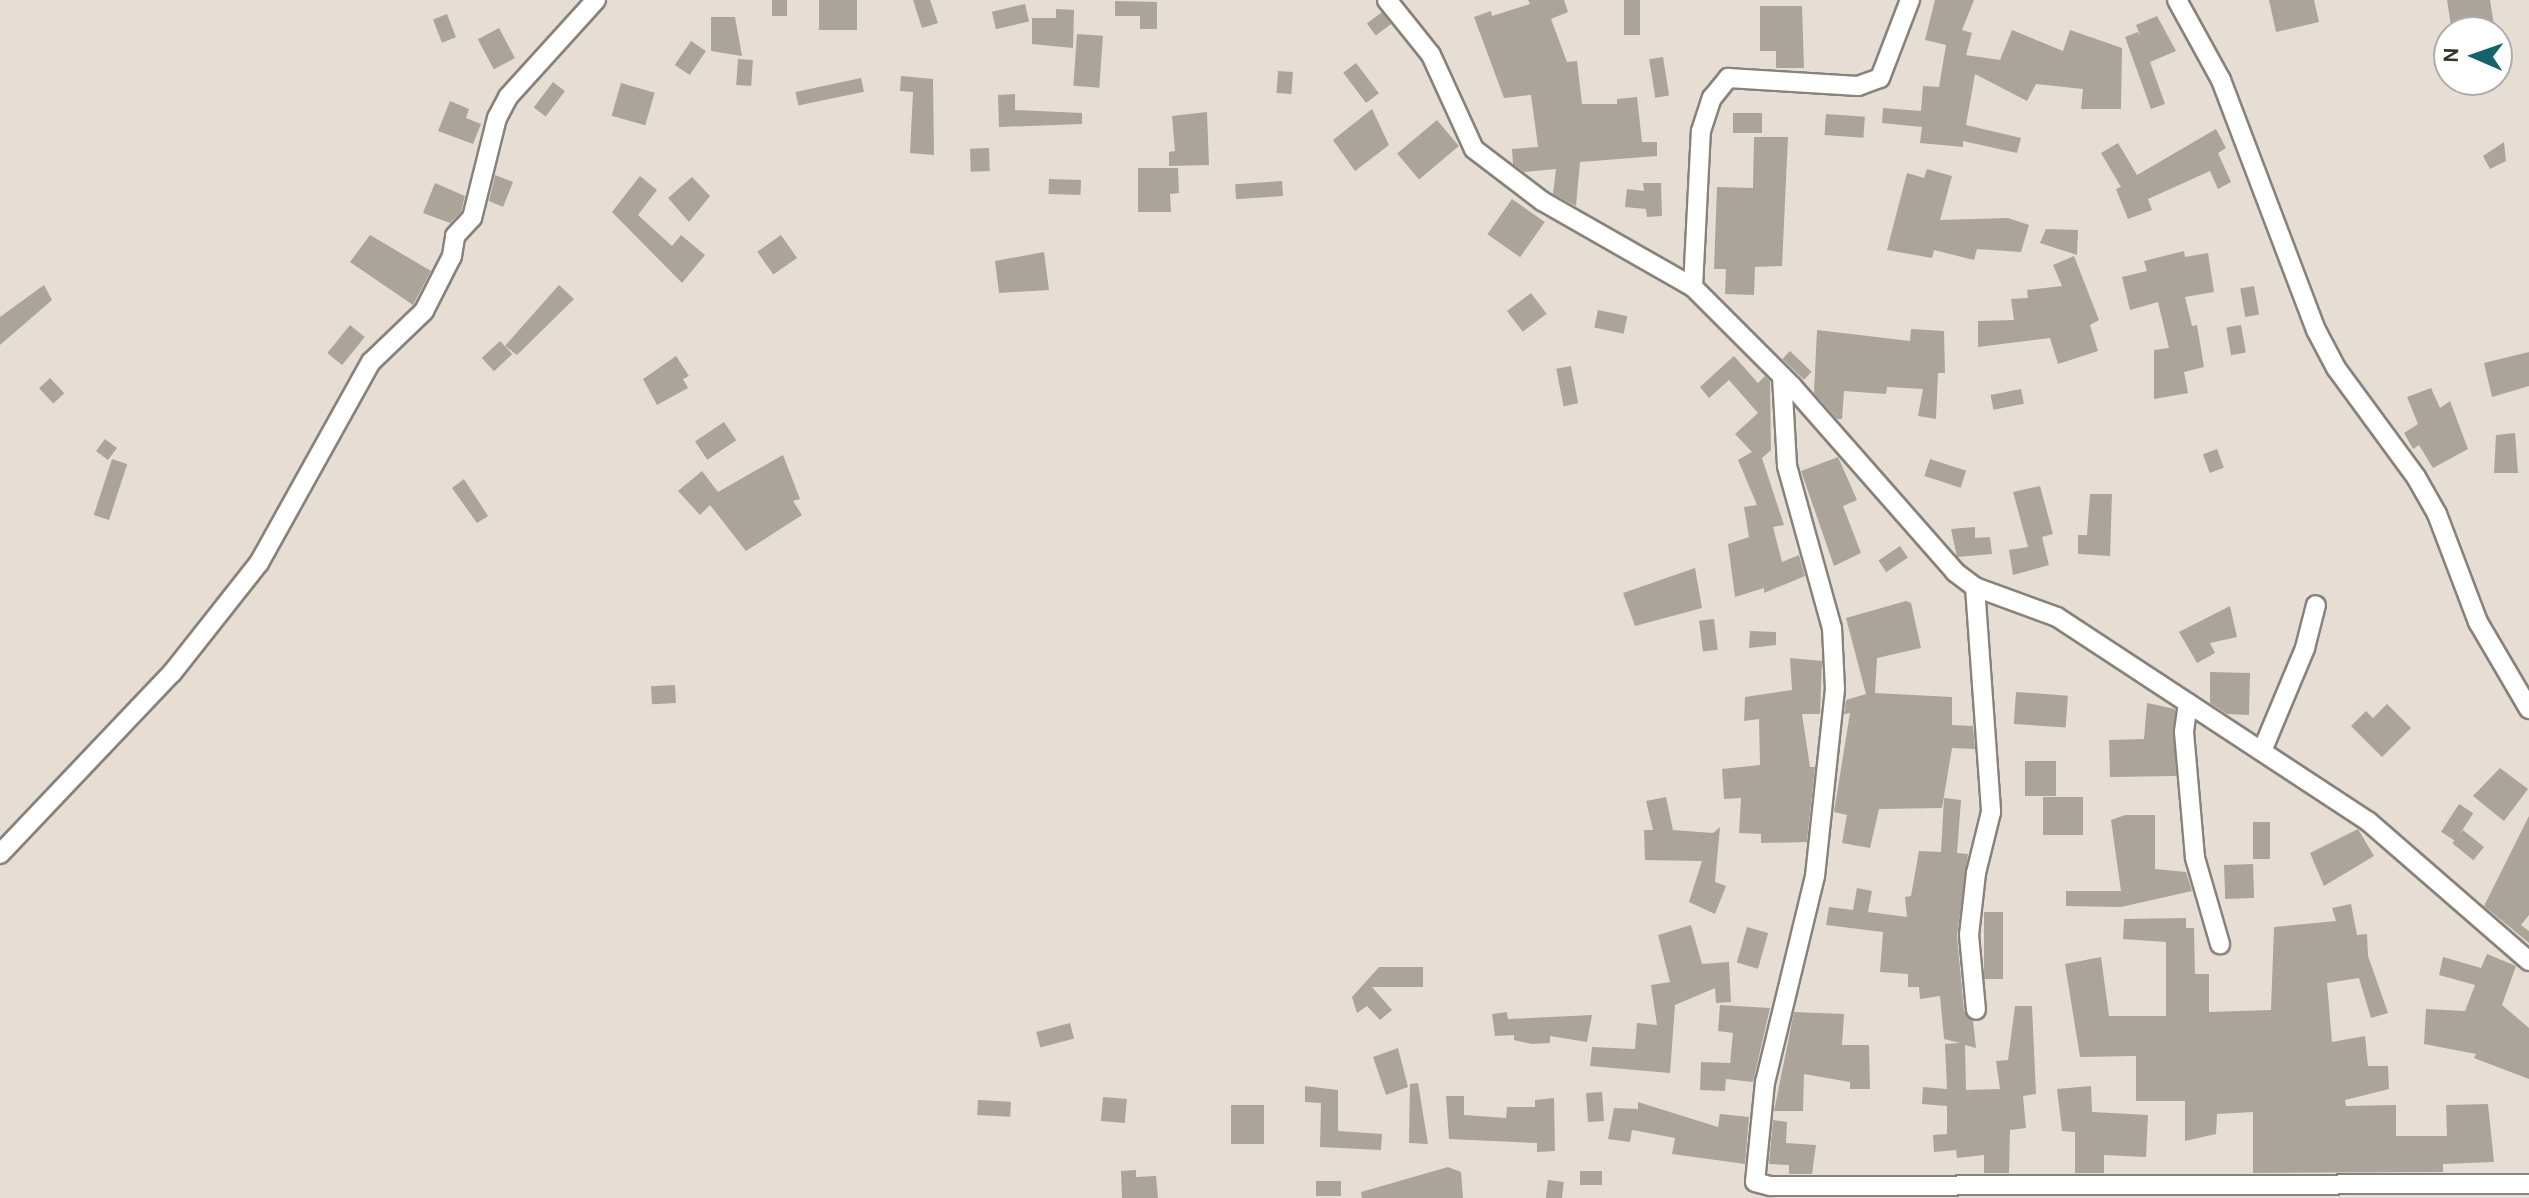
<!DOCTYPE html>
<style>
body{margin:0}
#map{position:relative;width:2529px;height:1198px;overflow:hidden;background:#e6ded4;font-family:Karla,sans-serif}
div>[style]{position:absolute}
.building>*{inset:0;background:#aba49b;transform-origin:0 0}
.roads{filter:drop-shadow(2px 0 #898279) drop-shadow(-2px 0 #898279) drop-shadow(0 2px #898279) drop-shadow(0 -2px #898279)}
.street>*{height:18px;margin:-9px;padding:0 9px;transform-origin:9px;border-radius:9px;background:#fff}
span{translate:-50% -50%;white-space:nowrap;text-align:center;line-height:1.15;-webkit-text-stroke:8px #fff;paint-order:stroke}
.north{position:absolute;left:2433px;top:16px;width:80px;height:80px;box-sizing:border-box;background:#fff;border:2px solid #aeadab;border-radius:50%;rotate:272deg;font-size:22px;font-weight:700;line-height:32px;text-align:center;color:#34312d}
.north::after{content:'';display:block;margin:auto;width:28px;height:36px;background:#14626c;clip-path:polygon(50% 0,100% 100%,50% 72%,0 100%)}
</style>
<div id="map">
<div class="building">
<div style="left:772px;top:0;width:15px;height:16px"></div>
<div style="left:819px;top:0;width:38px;height:30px"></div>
<div style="clip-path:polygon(913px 0,930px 0,938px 23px,922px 28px)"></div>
<div style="clip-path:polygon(1528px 0,1564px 0,1568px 12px,1551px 19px,1567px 62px,1577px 61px,1582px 104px,1617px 104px,1617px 99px,1637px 97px,1642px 142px,1657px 142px,1657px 156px,1580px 162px,1576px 206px,1553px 194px,1556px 169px,1524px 172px,1513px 164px,1512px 149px,1538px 147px,1531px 95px,1504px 98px,1474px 17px,1491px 11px,1492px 16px,1530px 4px)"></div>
<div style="left:1624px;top:0;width:16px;height:35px"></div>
<div style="clip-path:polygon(1935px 0,1974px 0,1962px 30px,1972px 33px,1966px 55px,2000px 60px,2012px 30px,2063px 51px,2070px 30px,2122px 48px,2121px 109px,2081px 109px,2083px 89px,2036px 84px,2027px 101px,1975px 74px,1966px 125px,2021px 138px,2017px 153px,1963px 141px,1963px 147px,1920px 143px,1922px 127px,1882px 123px,1883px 108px,1921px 111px,1923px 86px,1939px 87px,1946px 45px,1925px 40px)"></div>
<div style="clip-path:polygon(2269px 0,2314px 0,2319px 22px,2276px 32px)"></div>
<div style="clip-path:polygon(2447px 0,2490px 0,2495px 32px,2452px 32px)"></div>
<div style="clip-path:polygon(1115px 1px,1157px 2px,1157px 29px,1140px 29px,1140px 16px,1115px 16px)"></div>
<div style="left:1025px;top:4px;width:18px;height:34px;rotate:77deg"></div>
<div style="clip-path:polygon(1760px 6px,1802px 6px,1804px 68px,1776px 68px,1776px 51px,1760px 51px)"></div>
<div style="clip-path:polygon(1056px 9px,1074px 10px,1073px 48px,1032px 44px,1032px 18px,1056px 18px)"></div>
<div style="left:1382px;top:12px;width:15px;height:19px;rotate:53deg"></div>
<div style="left:447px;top:14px;width:25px;height:15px;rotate:69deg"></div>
<div style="clip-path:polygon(2157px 16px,2176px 51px,2150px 62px,2165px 104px,2151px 109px,2125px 37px,2138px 32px,2141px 37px,2136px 25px)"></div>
<div style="clip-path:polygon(711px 17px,735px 17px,742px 56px,711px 51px)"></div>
<div style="left:499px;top:28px;width:34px;height:24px;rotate:62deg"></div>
<div style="left:1077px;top:34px;width:26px;height:52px;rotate:4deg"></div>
<div style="left:691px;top:41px;width:18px;height:29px;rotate:34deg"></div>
<div style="left:1663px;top:57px;width:39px;height:14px;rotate:81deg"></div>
<div style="left:738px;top:59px;width:15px;height:26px;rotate:4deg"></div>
<div style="left:1356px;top:63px;width:38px;height:16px;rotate:53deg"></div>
<div style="left:1278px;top:71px;width:15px;height:22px;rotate:4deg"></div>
<div style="clip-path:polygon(901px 76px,933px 79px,934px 155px,910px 153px,913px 92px,900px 91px)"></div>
<div style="left:861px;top:78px;width:14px;height:67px;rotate:78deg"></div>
<div style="left:553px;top:82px;width:15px;height:32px;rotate:37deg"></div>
<div style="left:621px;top:83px;width:35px;height:34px;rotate:16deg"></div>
<div style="clip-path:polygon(1015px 94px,1015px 110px,1082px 113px,1082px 124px,999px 127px,998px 95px)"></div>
<div style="clip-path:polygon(450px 101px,469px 109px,466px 118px,481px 124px,473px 144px,438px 131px)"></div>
<div style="clip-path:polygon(1372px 109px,1389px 145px,1355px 171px,1333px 140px)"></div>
<div style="clip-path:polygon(1207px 112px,1209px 165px,1169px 166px,1169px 152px,1175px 151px,1172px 116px)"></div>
<div style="left:1733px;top:113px;width:29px;height:20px"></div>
<div style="left:1826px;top:114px;width:39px;height:21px;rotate:4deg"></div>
<div style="left:1437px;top:120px;width:34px;height:52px;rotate:50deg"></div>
<div style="clip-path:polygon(2216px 129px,2226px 148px,2218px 153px,2231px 182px,2218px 189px,2210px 171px,2148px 199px,2152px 210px,2128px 219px,2116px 189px,2121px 187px,2101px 153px,2118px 143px,2137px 175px)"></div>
<div style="clip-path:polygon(1754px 137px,1788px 137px,1782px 266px,1755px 267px,1754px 295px,1725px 294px,1726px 269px,1714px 269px,1717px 187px,1753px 188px)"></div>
<div style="clip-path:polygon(2504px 142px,2506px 161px,2490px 169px,2483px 156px)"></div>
<div style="left:989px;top:148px;width:23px;height:19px;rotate:88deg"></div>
<div style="clip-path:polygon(1138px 168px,1178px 168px,1179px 193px,1170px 194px,1171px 212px,1138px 212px)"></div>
<div style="clip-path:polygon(1927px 169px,1952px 176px,1940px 220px,2008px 218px,2029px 225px,2021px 252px,1977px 249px,1974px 260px,1934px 250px,1932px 258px,1887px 250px,1907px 173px,1924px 178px)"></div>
<div style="clip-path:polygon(495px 175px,513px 182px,503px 207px,489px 201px)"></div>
<div style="clip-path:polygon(640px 176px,657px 190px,638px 215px,672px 246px,681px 235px,705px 255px,682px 283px,612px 212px)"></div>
<div style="clip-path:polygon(692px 177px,710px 196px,689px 222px,668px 198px)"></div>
<div style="left:1049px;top:179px;width:32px;height:15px;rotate:2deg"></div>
<div style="left:1282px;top:181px;width:15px;height:47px;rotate:86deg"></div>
<div style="clip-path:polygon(435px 183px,465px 196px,461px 212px,450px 223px,423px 213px)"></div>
<div style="clip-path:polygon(1643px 183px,1661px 183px,1662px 216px,1647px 217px,1646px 209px,1625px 207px,1627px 189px,1644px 191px)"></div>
<div style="left:1512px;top:199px;width:40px;height:43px;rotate:35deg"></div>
<div style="clip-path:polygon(2046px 229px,2078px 230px,2077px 255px,2040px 243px)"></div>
<div style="clip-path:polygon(370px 235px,431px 271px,413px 305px,350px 262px)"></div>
<div style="left:781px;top:235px;width:28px;height:29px;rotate:55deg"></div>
<div style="clip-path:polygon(2184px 251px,2185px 257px,2208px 253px,2214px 292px,2185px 297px,2192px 326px,2197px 325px,2204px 367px,2184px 372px,2188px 393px,2154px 399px,2154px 350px,2169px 348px,2158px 302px,2130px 310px,2122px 277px,2147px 271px,2144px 261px)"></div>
<div style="clip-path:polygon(1044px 252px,1049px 290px,999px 293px,995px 261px)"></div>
<div style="clip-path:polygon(2074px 256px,2099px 320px,2090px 325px,2098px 351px,2058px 364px,2050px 338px,1978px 347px,1978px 321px,2014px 320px,2011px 299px,2028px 298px,2027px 290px,2062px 286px,2053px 265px)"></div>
<div style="clip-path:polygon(44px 285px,52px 300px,0 345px,0 317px)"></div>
<div style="clip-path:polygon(559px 285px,574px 299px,517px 355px,505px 346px)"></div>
<div style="left:2254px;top:286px;width:29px;height:14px;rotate:80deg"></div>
<div style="left:1531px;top:293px;width:26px;height:30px;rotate:53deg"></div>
<div style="left:1598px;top:310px;width:30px;height:18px;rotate:12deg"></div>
<div style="left:350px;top:325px;width:19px;height:36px;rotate:39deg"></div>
<div style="left:2241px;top:325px;width:28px;height:15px;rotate:80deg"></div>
<div style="clip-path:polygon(1911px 329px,1944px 331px,1945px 373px,1938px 373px,1936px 419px,1918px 416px,1923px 389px,1887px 387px,1886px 394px,1844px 391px,1842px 419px,1837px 419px,1814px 393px,1817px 330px,1910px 341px)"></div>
<div style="left:500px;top:341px;width:18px;height:25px;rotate:47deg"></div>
<div style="left:1790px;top:351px;width:30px;height:11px;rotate:44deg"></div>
<div style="clip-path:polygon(2529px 352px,2529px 386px,2492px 397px,2484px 363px)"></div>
<div style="clip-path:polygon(676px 356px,689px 376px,683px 379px,688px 388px,657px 405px,643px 379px)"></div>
<div style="clip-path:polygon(1734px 356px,1758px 383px,1765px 376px,1770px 381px,1771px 450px,1762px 458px,1784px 525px,1773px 527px,1782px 562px,1799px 555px,1805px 576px,1764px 593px,1764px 588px,1735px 597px,1728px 544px,1749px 537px,1744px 507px,1757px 505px,1738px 460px,1752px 452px,1735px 434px,1758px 413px,1729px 380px,1709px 398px,1700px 387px)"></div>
<div style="left:1571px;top:366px;width:38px;height:15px;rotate:79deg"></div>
<div style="left:50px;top:378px;width:21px;height:15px;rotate:47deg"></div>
<div style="clip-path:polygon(2431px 388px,2440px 408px,2450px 401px,2468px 449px,2433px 468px,2419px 445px,2413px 449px,2404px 433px,2418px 424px,2407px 397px)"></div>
<div style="left:2021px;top:389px;width:15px;height:31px;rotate:79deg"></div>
<div style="left:724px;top:422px;width:22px;height:35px;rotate:56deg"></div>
<div style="clip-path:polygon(2515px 433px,2518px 473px,2494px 473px,2496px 435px)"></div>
<div style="left:105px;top:439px;width:15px;height:15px;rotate:37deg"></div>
<div style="left:2217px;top:449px;width:20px;height:15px;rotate:70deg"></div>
<div style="clip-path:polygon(783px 455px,800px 499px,793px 501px,802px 515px,746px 551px,710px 505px,700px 515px,678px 491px,702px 471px,718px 492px)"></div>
<div style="clip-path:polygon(1838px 457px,1857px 500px,1843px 506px,1861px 553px,1834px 566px,1801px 471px)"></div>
<div style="left:112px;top:459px;width:16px;height:59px;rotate:18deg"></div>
<div style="left:1930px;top:459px;width:38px;height:18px;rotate:18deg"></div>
<div style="clip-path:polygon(464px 479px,488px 516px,477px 523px,452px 488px)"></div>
<div style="clip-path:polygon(2040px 486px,2053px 534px,2042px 537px,2049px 565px,2013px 575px,2009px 550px,2028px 547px,2013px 492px)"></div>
<div style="clip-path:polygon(2090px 494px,2112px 494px,2110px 556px,2078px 554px,2078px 535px,2087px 535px)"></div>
<div style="clip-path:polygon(1975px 527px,1975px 538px,1990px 537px,1992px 554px,1957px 557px,1951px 529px)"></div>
<div style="left:1900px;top:546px;width:14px;height:26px;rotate:56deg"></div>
<div style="clip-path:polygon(1695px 568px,1702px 608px,1635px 626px,1623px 593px)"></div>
<div style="clip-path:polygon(1906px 601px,1911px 603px,1921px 648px,1877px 658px,1875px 693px,1952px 697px,1952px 725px,1973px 726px,1975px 749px,1952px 748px,1942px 808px,1879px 809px,1870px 848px,1842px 843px,1847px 815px,1834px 812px,1850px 713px,1844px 714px,1846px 700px,1866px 694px,1846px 618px)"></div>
<div style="clip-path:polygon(2230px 606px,2237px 637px,2210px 643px,2215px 653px,2197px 663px,2179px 632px)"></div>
<div style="left:1714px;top:619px;width:31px;height:15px;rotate:83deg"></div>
<div style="clip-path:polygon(1750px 631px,1776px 632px,1776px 645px,1749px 648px)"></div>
<div style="clip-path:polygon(1790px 658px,1822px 661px,1820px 714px,1802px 714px,1810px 767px,1815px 767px,1807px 842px,1761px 843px,1761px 834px,1739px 833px,1741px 798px,1724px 799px,1722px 769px,1760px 765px,1759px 719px,1744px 721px,1745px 697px,1792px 690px)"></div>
<div style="clip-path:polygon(2210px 672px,2250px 673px,2249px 715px,2227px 714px,2210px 703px)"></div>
<div style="left:675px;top:685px;width:18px;height:24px;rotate:87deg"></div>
<div style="left:2016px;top:692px;width:52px;height:32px;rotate:4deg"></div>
<div style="clip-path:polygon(2147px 703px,2175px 709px,2176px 776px,2110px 777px,2109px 740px,2144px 739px)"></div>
<div style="clip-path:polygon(2387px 704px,2411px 728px,2382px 757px,2351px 726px,2366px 711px,2373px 718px)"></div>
<div style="left:2025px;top:761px;width:31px;height:35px"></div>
<div style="clip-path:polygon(2500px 768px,2528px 789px,2504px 821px,2473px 796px)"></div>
<div style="clip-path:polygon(1666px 797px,1673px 830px,1713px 833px,1720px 827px,1715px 882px,1726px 886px,1715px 914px,1689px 902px,1702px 861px,1645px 860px,1644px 830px,1653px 830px,1646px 801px)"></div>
<div style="left:2043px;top:797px;width:40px;height:38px"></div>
<div style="clip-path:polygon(1944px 798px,1961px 800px,1957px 853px,1968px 854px,1957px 936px,1964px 1011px,1973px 1021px,1976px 1048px,1965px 1045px,1966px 1090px,2000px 1089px,1996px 1061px,2008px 1060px,2015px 1006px,2032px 1006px,2036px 1094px,2023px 1096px,2026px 1128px,2010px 1130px,2009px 1173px,1984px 1173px,1984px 1155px,1957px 1158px,1956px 1150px,1934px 1152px,1933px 1135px,1947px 1134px,1947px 1106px,1922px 1104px,1923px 1087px,1947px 1089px,1945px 1044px,1960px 1043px,1944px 1039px,1940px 996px,1920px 999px,1919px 987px,1908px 987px,1908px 974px,1880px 972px,1883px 932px,1826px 925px,1829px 907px,1853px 910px,1857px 888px,1872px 891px,1868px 912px,1907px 917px,1905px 897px,1911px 896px,1919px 851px,1941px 852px)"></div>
<div style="left:2459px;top:804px;width:17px;height:33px;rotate:33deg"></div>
<div style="clip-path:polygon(2125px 815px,2155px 815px,2155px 869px,2186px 872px,2192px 891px,2121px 907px,2066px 906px,2066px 891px,2121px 891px,2111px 820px)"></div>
<div style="clip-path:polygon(2529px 816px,2529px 915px,2521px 925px,2529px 931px,2529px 943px,2484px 906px)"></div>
<div style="left:2253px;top:822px;width:17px;height:37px"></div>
<div style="clip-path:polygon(2358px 829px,2374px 856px,2324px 886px,2310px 853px)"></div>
<div style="left:2463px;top:830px;width:27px;height:17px;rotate:39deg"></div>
<div style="left:2253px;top:864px;width:34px;height:29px;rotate:88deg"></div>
<div style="clip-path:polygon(2351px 904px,2357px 935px,2367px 934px,2368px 956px,2388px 1013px,2371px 1018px,2359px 978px,2327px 983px,2332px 1042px,2365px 1036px,2368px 1066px,2388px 1066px,2389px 1089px,2345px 1100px,2346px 1106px,2396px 1105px,2396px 1136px,2447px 1136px,2446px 1105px,2488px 1104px,2494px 1162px,2443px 1164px,2443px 1172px,2253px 1173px,2253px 1112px,2217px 1114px,2216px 1134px,2185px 1141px,2185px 1101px,2136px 1101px,2136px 1056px,2080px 1057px,2065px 964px,2101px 957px,2109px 1016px,2166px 1016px,2166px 942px,2123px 939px,2124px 919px,2186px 918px,2186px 928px,2194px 928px,2195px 974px,2209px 974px,2209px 1012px,2271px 1010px,2274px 927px,2336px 921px,2332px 908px)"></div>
<div style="left:1984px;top:912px;width:19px;height:67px"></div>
<div style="clip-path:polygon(1691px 925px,1702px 964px,1729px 962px,1731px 1002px,1716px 1003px,1715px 988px,1675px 1005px,1670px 1073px,1590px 1066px,1592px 1047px,1635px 1049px,1637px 1023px,1657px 1025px,1651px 985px,1670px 982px,1658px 935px)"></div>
<div style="left:1747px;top:927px;width:22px;height:37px;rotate:16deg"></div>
<div style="clip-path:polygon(2487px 954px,2516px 966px,2502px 1005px,2529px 1028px,2529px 1079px,2474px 1058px,2476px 1054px,2424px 1044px,2426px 1009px,2465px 1011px,2475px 985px,2439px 975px,2443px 957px,2481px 968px)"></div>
<div style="clip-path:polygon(1379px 967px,1423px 967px,1423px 987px,1372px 987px,1392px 1010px,1380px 1020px,1367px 1006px,1357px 1013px,1352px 997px)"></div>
<div style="clip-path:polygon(1720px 1005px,1770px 1008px,1753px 1082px,1726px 1079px,1725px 1091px,1700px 1090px,1701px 1062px,1730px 1063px,1733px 1033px,1718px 1031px)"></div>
<div style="clip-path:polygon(1507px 1012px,1508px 1019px,1592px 1015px,1587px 1042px,1550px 1036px,1550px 1043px,1532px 1044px,1514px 1040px,1514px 1035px,1495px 1036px,1492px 1014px)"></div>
<div style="clip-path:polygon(1794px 1012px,1844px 1014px,1842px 1045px,1869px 1045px,1870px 1089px,1850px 1089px,1850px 1082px,1804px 1074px,1803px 1111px,1774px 1111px)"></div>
<div style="left:1070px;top:1023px;width:16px;height:35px;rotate:75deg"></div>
<div style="clip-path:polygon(1398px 1048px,1408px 1087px,1386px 1095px,1373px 1057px)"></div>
<div style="clip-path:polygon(1418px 1083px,1428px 1144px,1409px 1143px,1410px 1084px)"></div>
<div style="clip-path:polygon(1305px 1086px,1338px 1090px,1338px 1131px,1382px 1134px,1381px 1150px,1320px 1147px,1321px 1103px,1305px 1102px)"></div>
<div style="clip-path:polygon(2091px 1086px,2092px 1112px,2148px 1115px,2146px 1157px,2104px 1155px,2104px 1173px,2075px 1173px,2075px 1132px,2062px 1131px,2057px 1089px)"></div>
<div style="left:1602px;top:1092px;width:29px;height:16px;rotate:86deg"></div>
<div style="clip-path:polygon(1446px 1096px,1464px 1096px,1464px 1115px,1506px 1118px,1507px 1107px,1535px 1107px,1535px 1100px,1554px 1098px,1555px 1151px,1537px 1152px,1537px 1143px,1449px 1139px)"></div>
<div style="left:1103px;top:1097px;width:24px;height:24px;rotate:5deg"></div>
<div style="left:978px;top:1100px;width:33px;height:15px;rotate:3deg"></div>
<div style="clip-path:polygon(1638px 1102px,1718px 1127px,1720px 1114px,1749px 1117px,1745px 1164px,1672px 1154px,1675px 1138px,1632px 1130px,1630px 1142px,1608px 1139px,1614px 1108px,1638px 1109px)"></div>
<div style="left:1231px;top:1105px;width:33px;height:39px"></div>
<div style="clip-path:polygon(1773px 1120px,1787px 1122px,1786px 1143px,1816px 1145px,1812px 1174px,1789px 1174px,1789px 1165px,1769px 1164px)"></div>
<div style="clip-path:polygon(1448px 1167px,1461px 1172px,1463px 1198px,1362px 1198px,1361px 1192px)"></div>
<div style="clip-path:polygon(1136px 1170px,1136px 1177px,1156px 1176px,1158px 1198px,1122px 1198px,1121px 1171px)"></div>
<div style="left:1580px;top:1171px;width:22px;height:14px"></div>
<div style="left:1548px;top:1180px;width:16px;height:18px;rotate:7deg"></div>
<div style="left:1316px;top:1181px;width:25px;height:15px"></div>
</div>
<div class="roads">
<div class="street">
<div style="left:1387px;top:0;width:70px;rotate:51.3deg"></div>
<div style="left:1431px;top:55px;width:103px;rotate:65.4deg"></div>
<div style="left:1474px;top:149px;width:86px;rotate:37.4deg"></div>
<div style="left:1542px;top:201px;width:174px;rotate:29.7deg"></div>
<div style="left:1693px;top:287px;width:139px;rotate:45deg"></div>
<div style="left:1791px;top:385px;width:249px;rotate:48.7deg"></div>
<div style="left:1955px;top:572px;width:25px;rotate:37deg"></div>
<div style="left:1975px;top:587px;width:87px;rotate:20.1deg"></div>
<div style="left:2057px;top:617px;width:373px;rotate:33.3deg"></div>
<div style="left:2369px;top:822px;width:212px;rotate:41deg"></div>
<div style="left:2177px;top:0;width:91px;rotate:61.2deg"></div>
<div style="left:2221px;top:80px;width:267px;rotate:69.2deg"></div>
<div style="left:2316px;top:330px;width:43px;rotate:62.2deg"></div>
<div style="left:2336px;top:368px;width:135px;rotate:53.7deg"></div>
<div style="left:2416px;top:477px;width:43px;rotate:60.4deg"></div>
<div style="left:2437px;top:514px;width:116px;rotate:69.2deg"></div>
<div style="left:2478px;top:622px;width:101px;rotate:59.6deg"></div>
<div style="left:1693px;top:287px;width:156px;rotate:-87.1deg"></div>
<div style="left:1701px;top:131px;width:35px;rotate:-72deg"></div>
<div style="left:1712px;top:98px;width:26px;rotate:-51deg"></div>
<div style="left:1728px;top:78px;width:130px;rotate:3.5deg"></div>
<div style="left:1858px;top:86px;width:23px;rotate:-20deg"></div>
<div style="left:1880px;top:78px;width:84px;rotate:-69deg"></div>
<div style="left:1782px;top:376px;width:90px;rotate:86.8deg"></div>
<div style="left:1787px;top:466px;width:168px;rotate:74.5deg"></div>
<div style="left:1832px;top:628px;width:61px;rotate:87.2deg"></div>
<div style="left:1835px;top:689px;width:188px;rotate:96.1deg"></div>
<div style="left:1815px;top:876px;width:212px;rotate:103.6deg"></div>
<div style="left:1765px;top:1082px;width:100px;rotate:95.7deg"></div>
<div style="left:1755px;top:1182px;width:16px;rotate:15deg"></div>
<div style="left:1770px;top:1186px;width:759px;rotate:-0.15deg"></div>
<div style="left:1975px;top:587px;width:226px;rotate:85.9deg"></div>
<div style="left:1991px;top:812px;width:63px;rotate:103.8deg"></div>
<div style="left:1976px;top:873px;width:62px;rotate:96.4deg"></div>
<div style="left:1969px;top:935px;width:75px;rotate:84.7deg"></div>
<div style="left:2188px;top:703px;width:29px;rotate:98deg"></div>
<div style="left:2184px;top:732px;width:126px;rotate:85deg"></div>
<div style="left:2195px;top:858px;width:90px;rotate:73.8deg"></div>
<div style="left:2262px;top:751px;width:112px;rotate:-67.3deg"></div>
<div style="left:2305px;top:648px;width:44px;rotate:-75.7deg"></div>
<div style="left:0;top:854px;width:250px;rotate:-46.5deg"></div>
<div style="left:172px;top:673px;width:140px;rotate:-51.7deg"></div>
<div style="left:259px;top:563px;width:230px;rotate:-60.9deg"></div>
<div style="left:371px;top:362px;width:74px;rotate:-43.9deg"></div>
<div style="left:424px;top:311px;width:62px;rotate:-63deg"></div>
<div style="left:452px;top:256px;width:20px;rotate:-81deg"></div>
<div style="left:455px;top:236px;width:25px;rotate:-47deg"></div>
<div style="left:472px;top:218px;width:103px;rotate:-76deg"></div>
<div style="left:497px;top:118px;width:24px;rotate:-62deg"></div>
<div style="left:508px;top:97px;width:131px;rotate:-47.8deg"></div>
</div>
</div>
<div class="north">N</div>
</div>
